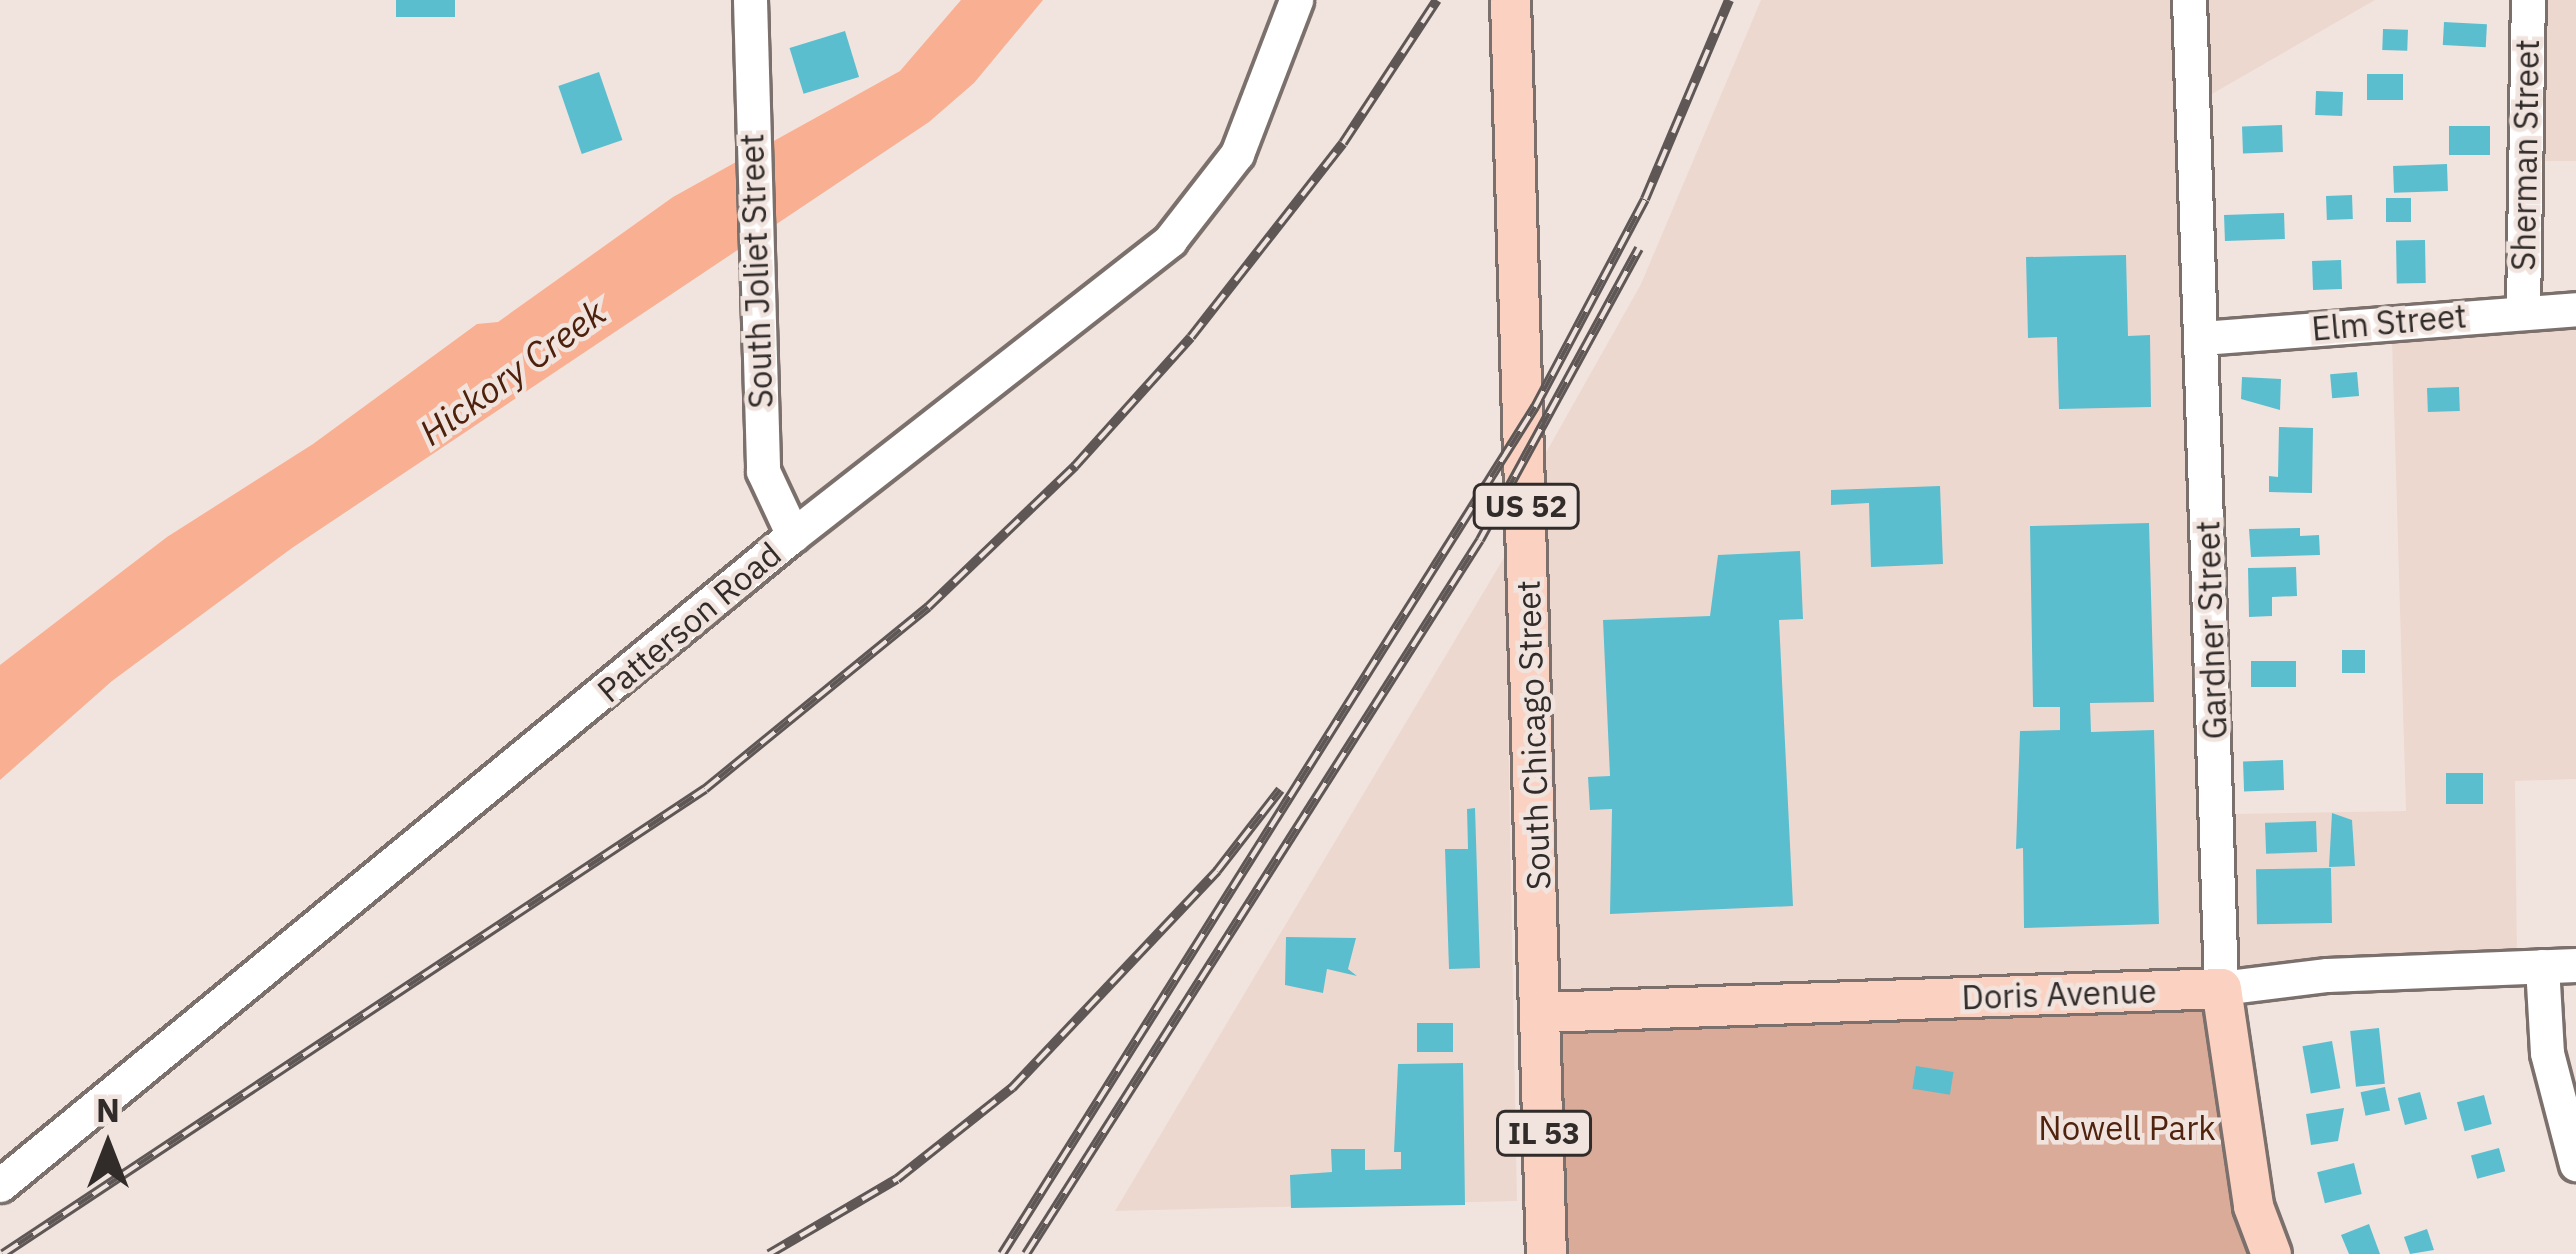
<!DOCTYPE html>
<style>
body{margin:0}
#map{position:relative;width:2576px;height:1254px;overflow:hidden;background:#f1e4df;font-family:"IBM Plex Sans",sans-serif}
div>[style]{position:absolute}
.built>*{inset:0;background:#edd8d0;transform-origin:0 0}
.green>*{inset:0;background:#daab98}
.water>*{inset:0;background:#f9b092}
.building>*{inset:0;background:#5bbecf;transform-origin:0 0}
.roads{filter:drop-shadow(3px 0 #7b706c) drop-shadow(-3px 0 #7b706c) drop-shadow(0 3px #7b706c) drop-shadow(0 -3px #7b706c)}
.minor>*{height:33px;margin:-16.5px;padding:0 16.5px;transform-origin:16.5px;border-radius:16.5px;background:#fff}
.major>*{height:39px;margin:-19.5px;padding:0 19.5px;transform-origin:19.5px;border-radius:19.5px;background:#fbd2c1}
.rail>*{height:10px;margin-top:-5px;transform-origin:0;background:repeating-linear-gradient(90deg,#f1e4df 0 18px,#5e5755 0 36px);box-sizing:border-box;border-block:3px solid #5e5755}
span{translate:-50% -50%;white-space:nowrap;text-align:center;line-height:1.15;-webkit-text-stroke:9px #f1e4df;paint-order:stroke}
.shield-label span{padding:3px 9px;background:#f1e4df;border:3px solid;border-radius:9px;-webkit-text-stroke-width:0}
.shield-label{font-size:30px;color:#312c2a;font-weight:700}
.street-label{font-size:33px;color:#312c2a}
.park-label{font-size:33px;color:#50230e}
.water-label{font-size:36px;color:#4e210c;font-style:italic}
.north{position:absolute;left:48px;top:1086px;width:120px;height:120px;-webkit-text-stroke:9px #f1e4df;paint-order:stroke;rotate:0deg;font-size:33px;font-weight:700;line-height:48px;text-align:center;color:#312c2a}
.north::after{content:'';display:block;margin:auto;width:42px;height:54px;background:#312c2a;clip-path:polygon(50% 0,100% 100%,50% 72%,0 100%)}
</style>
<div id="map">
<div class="built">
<div style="clip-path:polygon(1761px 0,2178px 0,2209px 975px,1553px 999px,1535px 472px,1641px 284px)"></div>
<div style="clip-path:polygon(2195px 0,2375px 0,2198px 102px)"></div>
<div style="left:2535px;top:0;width:41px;height:161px"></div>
<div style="clip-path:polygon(2576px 325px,2576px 779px,2515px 781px,2517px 957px,2229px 981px,2225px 814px,2406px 811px,2392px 341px)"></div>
<div style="clip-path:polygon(1505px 556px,1517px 1201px,1115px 1211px)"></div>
</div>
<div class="green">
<div style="clip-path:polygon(2234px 999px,2268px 1212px,2285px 1254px,1557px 1254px,1553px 1022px)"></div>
</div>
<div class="water">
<div style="clip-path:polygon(961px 0,1043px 0,974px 83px,929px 122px,292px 548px,112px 681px,0 780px,0 665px,167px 537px,313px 444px,477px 324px,498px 322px,673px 197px,900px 71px)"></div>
</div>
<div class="building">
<div style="left:396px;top:0;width:59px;height:17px"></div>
<div style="left:2444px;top:22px;width:43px;height:23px;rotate:3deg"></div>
<div style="left:2383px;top:29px;width:25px;height:21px;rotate:2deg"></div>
<div style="left:845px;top:31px;width:48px;height:58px;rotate:73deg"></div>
<div style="left:599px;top:72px;width:72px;height:43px;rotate:71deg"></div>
<div style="left:2403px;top:74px;width:26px;height:36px;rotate:90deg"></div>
<div style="left:2316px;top:91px;width:27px;height:24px;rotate:2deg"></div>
<div style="left:2282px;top:125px;width:27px;height:40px;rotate:88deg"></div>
<div style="left:2449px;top:126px;width:41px;height:29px"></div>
<div style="left:2447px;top:164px;width:27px;height:54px;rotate:88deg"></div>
<div style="left:2352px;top:195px;width:24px;height:26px;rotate:88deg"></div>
<div style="left:2386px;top:198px;width:25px;height:24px"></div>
<div style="left:2284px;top:213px;width:26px;height:60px;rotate:88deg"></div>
<div style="left:2425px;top:240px;width:43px;height:29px;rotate:89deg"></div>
<div style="clip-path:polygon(2126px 255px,2128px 336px,2150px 335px,2151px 407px,2059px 409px,2057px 337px,2028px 338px,2026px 257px)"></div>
<div style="left:2341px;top:260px;width:29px;height:29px;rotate:88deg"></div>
<div style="left:2357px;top:372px;width:24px;height:27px;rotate:85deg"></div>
<div style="clip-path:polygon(2242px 377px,2281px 379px,2280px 410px,2241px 399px)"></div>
<div style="left:2459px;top:387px;width:24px;height:32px;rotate:88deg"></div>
<div style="clip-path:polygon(2279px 427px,2313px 428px,2312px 493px,2269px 492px,2269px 476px,2278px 477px)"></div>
<div style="clip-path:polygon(1940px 486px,1943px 564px,1871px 567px,1869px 503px,1831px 505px,1831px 490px)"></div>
<div style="clip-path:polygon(2149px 523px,2154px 702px,2090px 703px,2091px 732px,2154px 730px,2159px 924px,2024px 928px,2023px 848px,2016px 849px,2020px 731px,2060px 730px,2060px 707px,2033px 707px,2030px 526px)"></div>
<div style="clip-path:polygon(2300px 528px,2300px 536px,2319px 535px,2320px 555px,2251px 557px,2249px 529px)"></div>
<div style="clip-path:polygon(1800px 551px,1803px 619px,1779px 620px,1793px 906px,1610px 914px,1612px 809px,1590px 810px,1588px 777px,1610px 776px,1603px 620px,1710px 616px,1718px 555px)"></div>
<div style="clip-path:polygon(2296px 567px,2297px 596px,2272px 597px,2272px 616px,2249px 617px,2248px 568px)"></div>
<div style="left:2342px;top:650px;width:23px;height:23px"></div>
<div style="left:2296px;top:661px;width:26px;height:45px;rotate:90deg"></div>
<div style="left:2283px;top:760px;width:30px;height:40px;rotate:88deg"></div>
<div style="left:2446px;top:773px;width:37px;height:31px"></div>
<div style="clip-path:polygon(1475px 808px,1480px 968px,1449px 969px,1445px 849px,1468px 849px,1467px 809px)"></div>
<div style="clip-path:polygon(2332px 813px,2352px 820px,2355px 866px,2329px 867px)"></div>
<div style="left:2316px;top:821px;width:31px;height:51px;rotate:88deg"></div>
<div style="left:2331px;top:868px;width:55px;height:75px;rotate:89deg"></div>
<div style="clip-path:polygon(1286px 937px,1356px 938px,1348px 969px,1357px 976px,1327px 969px,1323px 993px,1285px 985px)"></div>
<div style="left:1453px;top:1023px;width:29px;height:36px;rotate:90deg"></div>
<div style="left:2379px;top:1028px;width:56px;height:29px;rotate:84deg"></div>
<div style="left:2332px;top:1041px;width:48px;height:30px;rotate:80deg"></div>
<div style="clip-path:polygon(1463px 1063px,1465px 1205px,1291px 1208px,1290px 1175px,1332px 1172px,1331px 1149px,1365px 1149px,1365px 1170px,1401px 1169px,1401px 1152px,1394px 1152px,1398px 1064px)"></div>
<div style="left:1916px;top:1066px;width:38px;height:23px;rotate:9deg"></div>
<div style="left:2385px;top:1087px;width:24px;height:25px;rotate:78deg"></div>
<div style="left:2420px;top:1092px;width:28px;height:23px;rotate:75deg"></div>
<div style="left:2484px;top:1095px;width:30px;height:28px;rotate:75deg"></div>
<div style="clip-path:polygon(2344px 1108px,2338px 1141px,2311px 1145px,2306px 1114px)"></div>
<div style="left:2499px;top:1148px;width:24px;height:29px;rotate:75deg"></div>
<div style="left:2354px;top:1163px;width:32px;height:38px;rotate:76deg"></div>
<div style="clip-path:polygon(2369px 1224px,2380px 1254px,2349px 1254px,2341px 1235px)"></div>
<div style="clip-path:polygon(2427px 1229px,2434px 1250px,2410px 1254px,2404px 1237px)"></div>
</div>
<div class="roads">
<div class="minor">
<div style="left:750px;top:0;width:471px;rotate:88.4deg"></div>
<div style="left:763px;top:471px;width:71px;rotate:64.9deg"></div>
<div style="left:2189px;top:0;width:989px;rotate:88.14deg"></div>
<div style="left:2221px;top:988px;width:107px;rotate:-7deg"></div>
<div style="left:2327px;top:975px;width:249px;rotate:-2.3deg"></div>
<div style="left:2523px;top:310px;width:310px;rotate:-89.1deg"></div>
<div style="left:2202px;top:338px;width:375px;rotate:-4.4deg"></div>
<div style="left:2542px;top:966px;width:87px;rotate:86.7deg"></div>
<div style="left:2547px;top:1053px;width:115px;rotate:75.4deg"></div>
<div style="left:0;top:1185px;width:1025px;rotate:-39.34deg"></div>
<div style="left:793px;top:535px;width:479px;rotate:-38deg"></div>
<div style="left:1170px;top:240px;width:109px;rotate:-52.1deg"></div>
<div style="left:1237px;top:154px;width:165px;rotate:-69deg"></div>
</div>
<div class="major">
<div style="left:1510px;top:0;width:1255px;rotate:88.36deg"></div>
<div style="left:1542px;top:1012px;width:679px;rotate:-2.02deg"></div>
<div style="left:2221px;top:988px;width:220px;rotate:81.6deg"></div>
<div style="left:2253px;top:1206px;width:51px;rotate:69.4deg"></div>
</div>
</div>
<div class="rail">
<div style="left:3px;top:1254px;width:842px;rotate:-33.52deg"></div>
<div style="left:705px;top:789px;width:288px;rotate:-39.2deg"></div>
<div style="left:928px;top:607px;width:204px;rotate:-43.8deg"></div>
<div style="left:1075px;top:466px;width:173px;rotate:-48deg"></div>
<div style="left:1191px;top:337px;width:246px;rotate:-51.9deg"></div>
<div style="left:1343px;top:143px;width:171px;rotate:-56.7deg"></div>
<div style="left:769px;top:1254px;width:148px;rotate:-30.4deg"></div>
<div style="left:897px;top:1179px;width:147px;rotate:-38.4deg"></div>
<div style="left:1012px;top:1088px;width:299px;rotate:-46.6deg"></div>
<div style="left:1217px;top:871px;width:103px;rotate:-52.1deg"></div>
<div style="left:1002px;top:1254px;width:1001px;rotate:-57.82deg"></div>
<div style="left:1535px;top:407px;width:235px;rotate:-62.1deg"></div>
<div style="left:1645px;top:199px;width:216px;rotate:-67.1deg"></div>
<div style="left:1026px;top:1254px;width:846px;rotate:-57.55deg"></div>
<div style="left:1480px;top:540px;width:332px;rotate:-61.4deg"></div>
</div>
<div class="shield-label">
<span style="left:1526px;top:506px">US 52</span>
<span style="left:1544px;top:1133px">IL 53</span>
</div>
<div class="street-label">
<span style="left:2525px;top:155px;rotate:-89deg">Sherman Street</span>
<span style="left:756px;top:271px;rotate:-92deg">South Joliet Street</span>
<span style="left:2389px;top:322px;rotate:-5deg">Elm Street</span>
<span style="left:689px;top:622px;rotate:-40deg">Patterson Road</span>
<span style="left:2211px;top:630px;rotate:-92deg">Gardner Street</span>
<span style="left:1533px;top:735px;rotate:-92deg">South Chicago Street</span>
<span style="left:2059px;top:994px;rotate:-2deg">Doris Avenue</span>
</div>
<div class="park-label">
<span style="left:2127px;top:1128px">Nowell Park</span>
</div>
<div class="water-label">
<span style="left:512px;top:372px;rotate:-36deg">Hickory Creek</span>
</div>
<div class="north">N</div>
</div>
